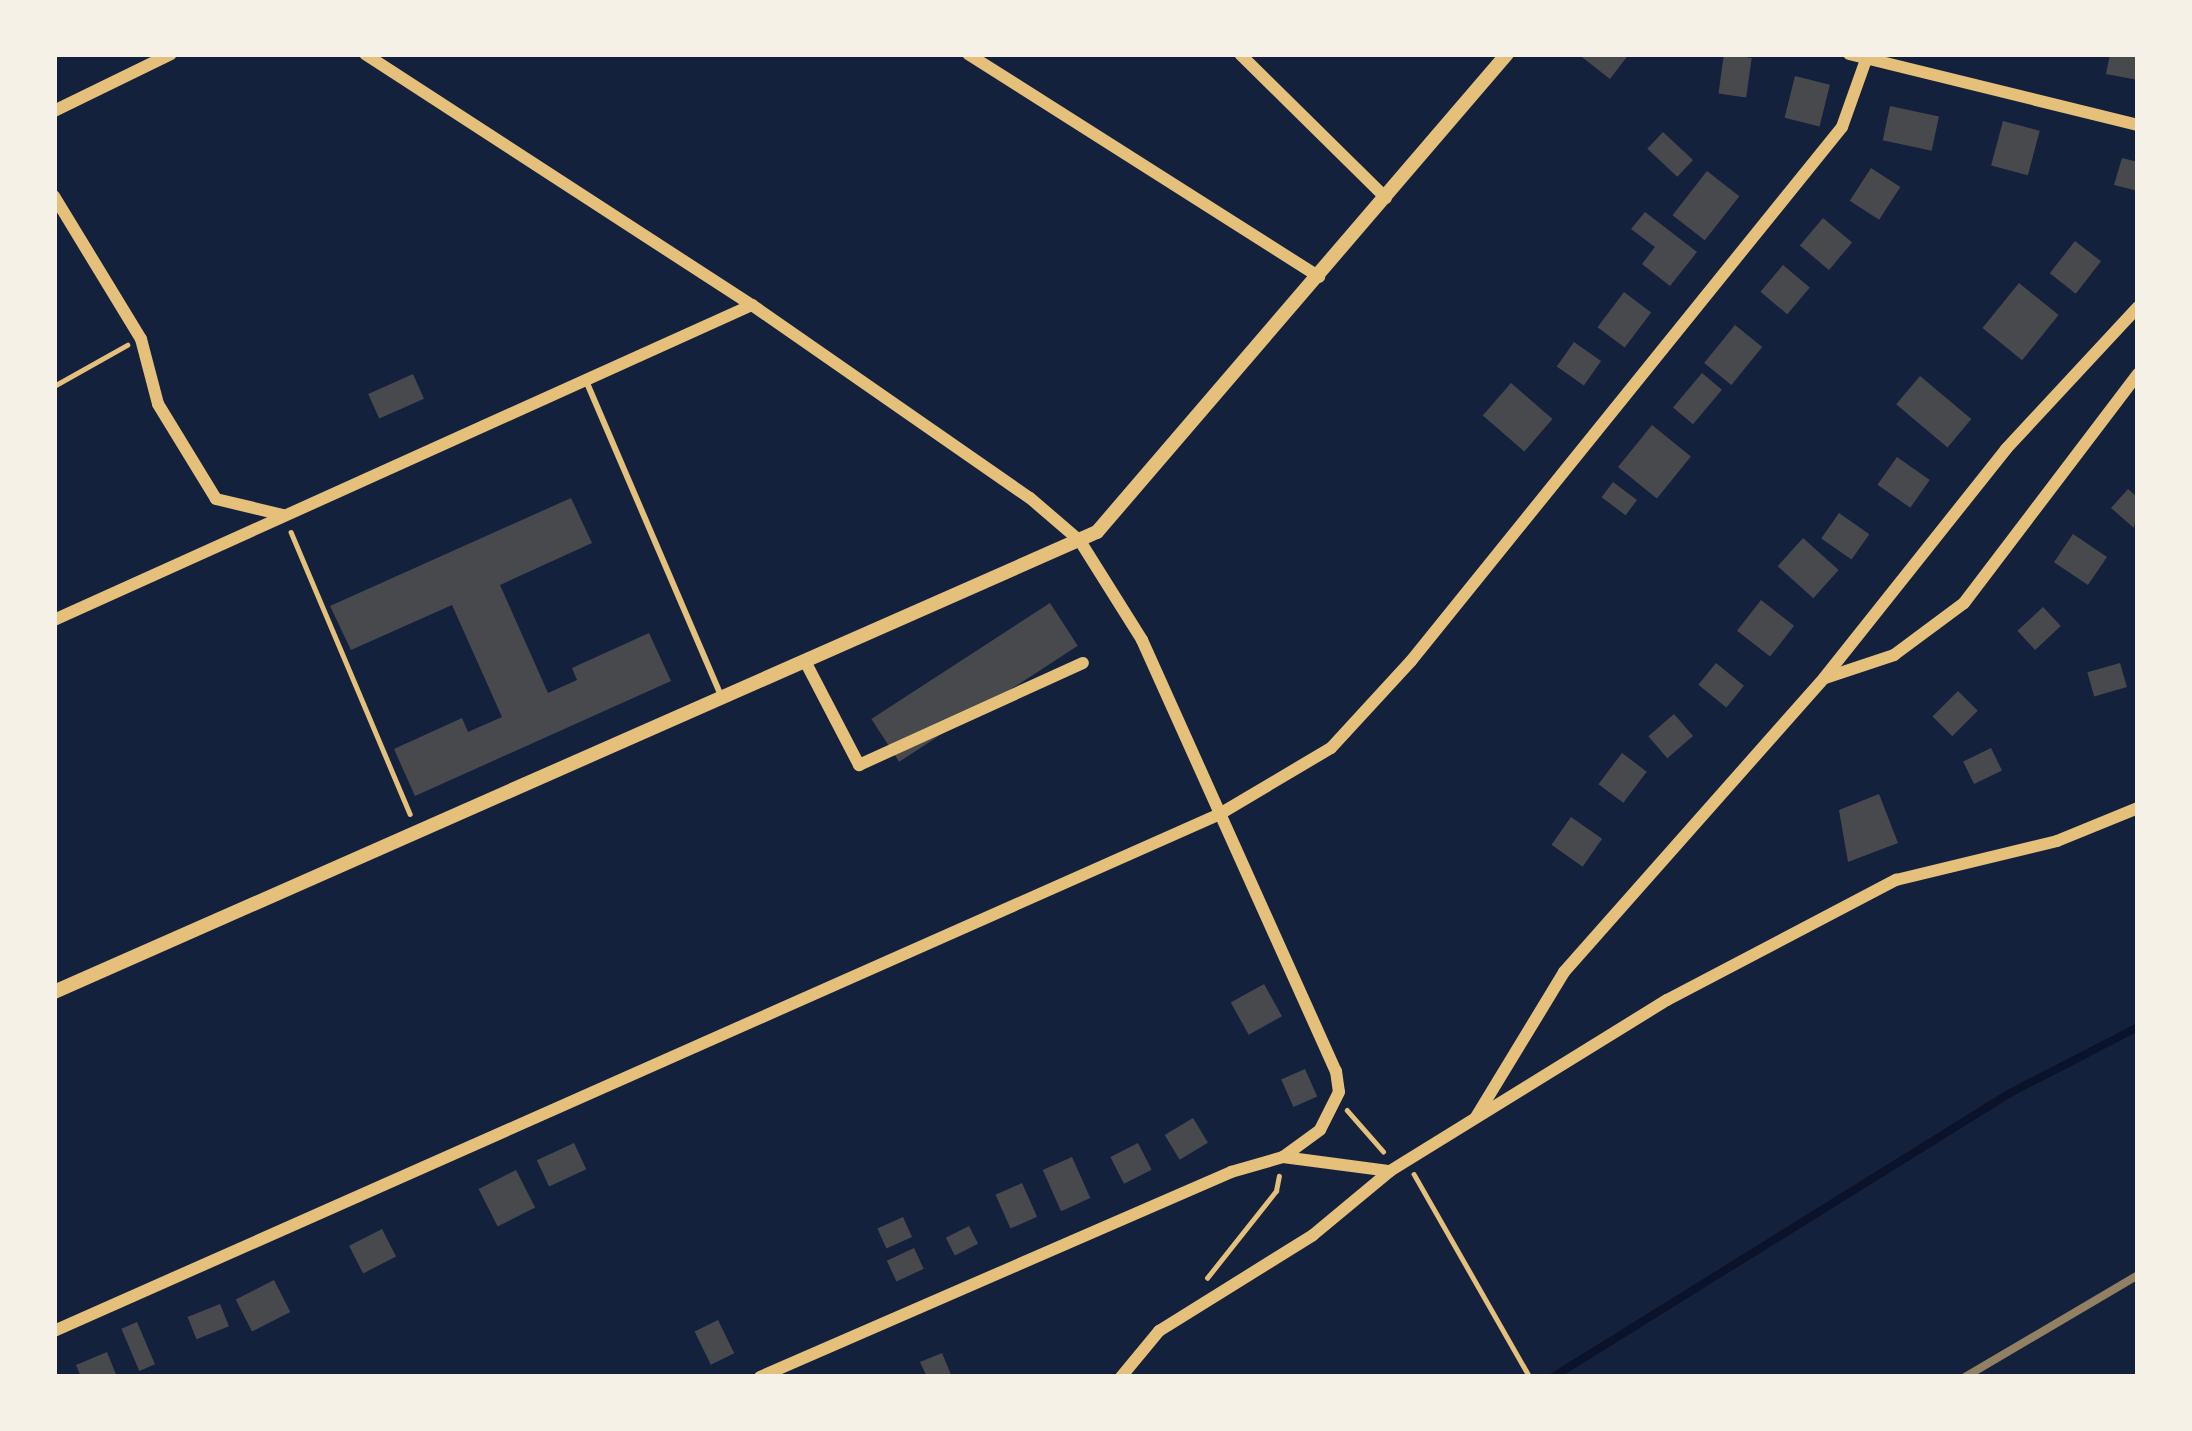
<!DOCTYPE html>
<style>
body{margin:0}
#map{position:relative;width:2192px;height:1431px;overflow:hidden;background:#14213d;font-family:"Fira Sans",sans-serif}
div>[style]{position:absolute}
.stream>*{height:8px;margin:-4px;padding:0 4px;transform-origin:4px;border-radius:4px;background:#0b132b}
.building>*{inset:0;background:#48494c;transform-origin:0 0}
.path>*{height:4.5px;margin:-2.25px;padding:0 2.25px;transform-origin:2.25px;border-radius:2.25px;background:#e5c07b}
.service>*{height:6px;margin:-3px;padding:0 3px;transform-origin:3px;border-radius:3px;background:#e5c07b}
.minor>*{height:12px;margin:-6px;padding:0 6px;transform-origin:6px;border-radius:6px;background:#e5c07b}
.tertiary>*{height:14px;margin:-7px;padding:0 7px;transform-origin:7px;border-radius:7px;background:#e5c07b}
.rail>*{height:8px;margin:-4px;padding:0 4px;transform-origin:4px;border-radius:4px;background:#918062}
span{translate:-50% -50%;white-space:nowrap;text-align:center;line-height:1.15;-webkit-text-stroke:12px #f6f1e7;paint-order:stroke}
.frame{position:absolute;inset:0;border:57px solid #f6f1e7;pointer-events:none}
</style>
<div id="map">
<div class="stream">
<div style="left:1553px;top:1377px;width:538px;rotate:-31.86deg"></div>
<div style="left:2010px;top:1093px;width:144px;rotate:-27.3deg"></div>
</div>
<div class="building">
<div style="clip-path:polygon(1578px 54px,1629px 54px,1610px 79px)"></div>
<div style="left:1724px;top:54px;width:28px;height:40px;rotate:8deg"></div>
<div style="clip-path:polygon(2110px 54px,2138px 54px,2138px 80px,2106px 74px)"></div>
<div style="left:1795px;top:76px;width:36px;height:43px;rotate:14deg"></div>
<div style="left:1890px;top:106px;width:50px;height:35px;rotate:12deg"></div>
<div style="left:2003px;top:121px;width:38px;height:46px;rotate:15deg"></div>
<div style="left:1663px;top:132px;width:41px;height:23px;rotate:43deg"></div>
<div style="clip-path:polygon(2122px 158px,2138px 162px,2138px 191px,2114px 185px)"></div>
<div style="left:1871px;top:168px;width:35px;height:39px;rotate:33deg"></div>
<div style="left:1707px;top:171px;width:41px;height:56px;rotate:38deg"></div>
<div style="clip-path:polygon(1645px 212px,1697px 252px,1670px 286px,1642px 264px,1655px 247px,1631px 229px)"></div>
<div style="left:1823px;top:218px;width:38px;height:36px;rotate:40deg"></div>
<div style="left:2075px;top:241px;width:33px;height:41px;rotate:38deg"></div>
<div style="left:1783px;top:265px;width:35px;height:35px;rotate:40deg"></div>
<div style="left:2019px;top:283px;width:51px;height:58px;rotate:39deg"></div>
<div style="left:1624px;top:292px;width:34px;height:44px;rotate:37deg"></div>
<div style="left:1735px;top:325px;width:35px;height:49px;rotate:39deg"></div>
<div style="left:1574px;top:342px;width:33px;height:30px;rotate:35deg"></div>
<div style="left:1702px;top:373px;width:26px;height:45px;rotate:40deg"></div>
<div style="left:413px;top:374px;width:27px;height:49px;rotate:66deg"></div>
<div style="left:1920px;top:376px;width:67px;height:37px;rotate:40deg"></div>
<div style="left:1511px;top:383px;width:55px;height:43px;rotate:41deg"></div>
<div style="left:1652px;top:425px;width:50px;height:54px;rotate:39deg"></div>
<div style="left:1897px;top:457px;width:40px;height:34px;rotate:35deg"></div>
<div style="left:1613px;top:482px;width:30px;height:19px;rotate:37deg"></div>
<div style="clip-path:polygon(2128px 489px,2138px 498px,2134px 528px,2111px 508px)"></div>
<div style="clip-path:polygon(571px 498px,592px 543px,500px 585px,548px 693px,577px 680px,572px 668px,649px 633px,671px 681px,415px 796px,394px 749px,462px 718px,468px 732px,502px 717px,452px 605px,351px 650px,330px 606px)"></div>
<div style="left:1839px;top:513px;width:37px;height:31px;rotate:35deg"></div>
<div style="left:2073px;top:534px;width:41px;height:34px;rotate:34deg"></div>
<div style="left:1803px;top:538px;width:48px;height:38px;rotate:42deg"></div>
<div style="left:1761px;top:600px;width:42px;height:39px;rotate:38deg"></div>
<div style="left:1050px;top:603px;width:51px;height:213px;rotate:57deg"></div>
<div style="left:2043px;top:607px;width:26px;height:35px;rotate:47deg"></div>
<div style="left:1716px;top:663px;width:36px;height:28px;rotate:39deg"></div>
<div style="left:2120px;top:663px;width:25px;height:34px;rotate:74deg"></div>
<div style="left:1958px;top:691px;width:28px;height:36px;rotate:45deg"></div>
<div style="left:1674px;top:714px;width:29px;height:34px;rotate:49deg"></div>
<div style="left:1991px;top:748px;width:25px;height:31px;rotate:64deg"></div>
<div style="left:1622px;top:753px;width:31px;height:39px;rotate:37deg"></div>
<div style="clip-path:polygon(1879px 794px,1898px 843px,1848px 862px,1839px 810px)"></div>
<div style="left:1571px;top:817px;width:38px;height:34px;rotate:35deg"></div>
<div style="left:1264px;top:984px;width:37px;height:38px;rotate:61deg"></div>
<div style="left:1305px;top:1069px;width:30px;height:26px;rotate:66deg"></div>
<div style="left:1193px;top:1118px;width:29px;height:33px;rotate:59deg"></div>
<div style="left:574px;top:1143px;width:29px;height:41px;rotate:65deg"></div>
<div style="left:1138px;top:1143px;width:30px;height:31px;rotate:63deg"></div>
<div style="left:1072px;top:1157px;width:45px;height:32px;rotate:66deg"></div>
<div style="left:516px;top:1170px;width:42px;height:42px;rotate:63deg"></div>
<div style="left:1022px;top:1183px;width:37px;height:29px;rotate:66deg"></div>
<div style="left:903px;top:1217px;width:22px;height:28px;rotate:66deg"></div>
<div style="left:969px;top:1226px;width:20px;height:26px;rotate:63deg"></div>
<div style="left:382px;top:1229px;width:31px;height:37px;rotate:63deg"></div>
<div style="left:914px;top:1248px;width:23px;height:30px;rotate:65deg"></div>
<div style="left:274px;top:1280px;width:36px;height:43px;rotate:63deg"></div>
<div style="left:220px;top:1304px;width:24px;height:35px;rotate:68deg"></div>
<div style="left:718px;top:1320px;width:37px;height:26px;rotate:64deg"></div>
<div style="left:137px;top:1322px;width:46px;height:17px;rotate:67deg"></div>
<div style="clip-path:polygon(107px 1352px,117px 1377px,81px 1377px,76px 1365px)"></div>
<div style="clip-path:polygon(942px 1353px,952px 1377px,927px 1377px,920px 1362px)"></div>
</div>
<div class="path">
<div style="left:54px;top:386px;width:84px;rotate:-29.3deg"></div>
<div style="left:291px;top:532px;width:306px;rotate:67.1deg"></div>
<div style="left:1347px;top:1110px;width:55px;rotate:48.7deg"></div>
<div style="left:1414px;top:1174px;width:234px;rotate:60.3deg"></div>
<div style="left:1207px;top:1278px;width:111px;rotate:-51.6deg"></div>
<div style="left:1276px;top:1191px;width:15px;rotate:-79deg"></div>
</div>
<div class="service">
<div style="left:587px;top:383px;width:338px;rotate:66.8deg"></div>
</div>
<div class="minor">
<div style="left:365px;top:54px;width:461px;rotate:33deg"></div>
<div style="left:752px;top:305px;width:338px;rotate:34.8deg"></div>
<div style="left:1030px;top:498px;width:66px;rotate:40.7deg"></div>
<div style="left:1080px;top:541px;width:117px;rotate:57.9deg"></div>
<div style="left:1142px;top:640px;width:473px;rotate:65.8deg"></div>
<div style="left:1336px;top:1071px;width:21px;rotate:82deg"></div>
<div style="left:1339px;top:1092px;width:42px;rotate:116.6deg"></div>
<div style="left:1320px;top:1130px;width:46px;rotate:143.9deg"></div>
<div style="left:968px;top:54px;width:416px;rotate:32.4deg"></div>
<div style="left:1240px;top:54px;width:205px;rotate:44.6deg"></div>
<div style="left:1849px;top:54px;width:298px;rotate:13.8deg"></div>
<div style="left:54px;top:111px;width:130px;rotate:-26deg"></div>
<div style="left:54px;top:196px;width:167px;rotate:58.7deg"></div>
<div style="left:141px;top:339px;width:67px;rotate:75.3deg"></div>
<div style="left:158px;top:404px;width:111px;rotate:58.6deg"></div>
<div style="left:216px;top:499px;width:69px;rotate:13.4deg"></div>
<div style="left:54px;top:620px;width:766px;rotate:-24.29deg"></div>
<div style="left:807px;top:665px;width:113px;rotate:62.5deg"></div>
<div style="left:859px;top:765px;width:246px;rotate:-24.5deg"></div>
<div style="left:1825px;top:678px;width:73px;rotate:-18.4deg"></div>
<div style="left:1894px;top:655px;width:87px;rotate:-36.6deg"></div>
<div style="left:1964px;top:603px;width:288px;rotate:-52.8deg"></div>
<div style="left:1476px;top:1117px;width:170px;rotate:-58.7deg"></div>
<div style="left:1564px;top:972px;width:392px;rotate:-48.5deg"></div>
<div style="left:1824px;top:678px;width:293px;rotate:-51.5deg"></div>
<div style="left:2006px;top:449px;width:194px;rotate:-47.1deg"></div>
<div style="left:54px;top:1331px;width:1273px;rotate:-23.91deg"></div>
<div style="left:1218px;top:815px;width:131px;rotate:-30.7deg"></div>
<div style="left:1331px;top:748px;width:118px;rotate:-47.4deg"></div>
<div style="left:1411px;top:661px;width:686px;rotate:-51.09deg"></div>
<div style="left:1842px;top:127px;width:77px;rotate:-70.4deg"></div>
<div style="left:760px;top:1377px;width:514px;rotate:-23.52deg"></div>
<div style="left:1231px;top:1172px;width:54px;rotate:-16.1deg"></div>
<div style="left:1283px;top:1157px;width:108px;rotate:7.5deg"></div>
<div style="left:1121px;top:1377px;width:60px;rotate:-50.4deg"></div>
<div style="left:1159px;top:1331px;width:181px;rotate:-31.9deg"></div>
<div style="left:1313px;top:1235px;width:100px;rotate:-39.7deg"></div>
<div style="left:1390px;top:1171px;width:326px;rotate:-31.7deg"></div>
<div style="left:1667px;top:1000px;width:259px;rotate:-27.7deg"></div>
<div style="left:1896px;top:880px;width:166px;rotate:-13.6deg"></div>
<div style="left:2057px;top:841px;width:87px;rotate:-22.2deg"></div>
</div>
<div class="tertiary">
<div style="left:54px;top:992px;width:1140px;rotate:-23.8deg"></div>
<div style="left:1097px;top:532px;width:630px;rotate:-49.38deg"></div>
</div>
<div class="rail">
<div style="left:1965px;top:1377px;width:201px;rotate:-30.5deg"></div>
</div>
<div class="frame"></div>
</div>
